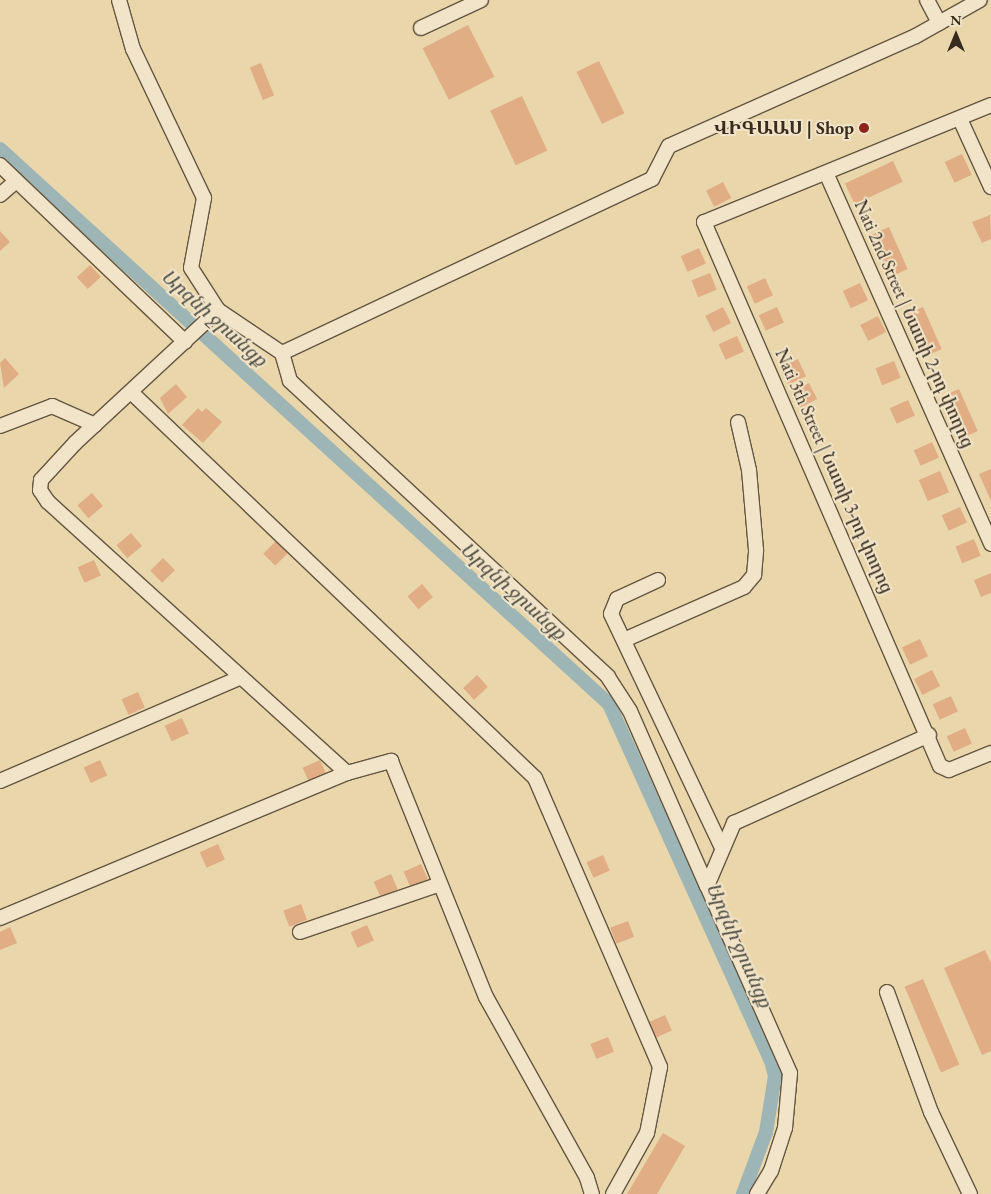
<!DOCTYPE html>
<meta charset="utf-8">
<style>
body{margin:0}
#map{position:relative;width:991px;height:1194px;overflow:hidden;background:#ead6ab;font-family:"EB Garamond","Noto Serif Armenian",serif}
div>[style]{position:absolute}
.canal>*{height:14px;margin:-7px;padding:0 7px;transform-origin:7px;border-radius:7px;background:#9db6b5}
.building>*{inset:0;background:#e1ad84;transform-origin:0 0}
.roads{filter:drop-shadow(1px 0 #645641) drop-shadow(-1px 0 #645641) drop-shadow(0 1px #645641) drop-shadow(0 -1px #645641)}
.minor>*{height:14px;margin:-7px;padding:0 7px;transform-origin:7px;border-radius:7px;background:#f1e4c8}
.dots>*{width:14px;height:14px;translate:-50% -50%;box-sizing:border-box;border:2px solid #f1e4c8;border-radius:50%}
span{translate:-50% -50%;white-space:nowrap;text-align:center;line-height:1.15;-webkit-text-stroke:4px #f1e4c8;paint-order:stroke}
.poi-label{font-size:18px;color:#382c1e;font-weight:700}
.right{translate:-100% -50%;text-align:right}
.street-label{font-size:18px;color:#382c1e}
.water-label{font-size:19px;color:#514e44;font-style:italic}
.north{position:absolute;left:931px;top:10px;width:50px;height:50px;-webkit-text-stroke:4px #f1e4c8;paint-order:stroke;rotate:0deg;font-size:14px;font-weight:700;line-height:20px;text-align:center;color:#382c1e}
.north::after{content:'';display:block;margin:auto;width:18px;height:22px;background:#382c1e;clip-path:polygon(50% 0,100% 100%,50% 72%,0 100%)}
</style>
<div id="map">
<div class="canal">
<div style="left:0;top:149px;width:824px;rotate:42.34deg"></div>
<div style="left:609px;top:704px;width:392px;rotate:65.6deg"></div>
<div style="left:771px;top:1061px;width:16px;rotate:75deg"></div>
<div style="left:775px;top:1076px;width:57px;rotate:99.1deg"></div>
<div style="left:766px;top:1132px;width:66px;rotate:110.4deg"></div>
</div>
<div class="building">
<div style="left:468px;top:25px;width:58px;height:51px;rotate:63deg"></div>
<div style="left:599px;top:61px;width:58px;height:25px;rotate:64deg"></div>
<div style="left:261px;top:63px;width:35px;height:12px;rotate:68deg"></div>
<div style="left:522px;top:96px;width:60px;height:35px;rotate:65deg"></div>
<div style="left:962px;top:154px;width:23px;height:19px;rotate:65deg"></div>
<div style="left:893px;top:161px;width:23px;height:53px;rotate:65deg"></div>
<div style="left:723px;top:182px;width:18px;height:19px;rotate:63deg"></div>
<div style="clip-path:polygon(990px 215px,991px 239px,982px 243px,972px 222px)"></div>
<div style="left:889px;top:227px;width:46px;height:19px;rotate:66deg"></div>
<div style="clip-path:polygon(0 231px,10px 242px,0 251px)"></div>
<div style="left:699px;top:248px;width:17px;height:20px;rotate:66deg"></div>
<div style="left:90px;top:265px;width:16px;height:18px;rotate:47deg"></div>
<div style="left:710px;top:273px;width:18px;height:20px;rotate:68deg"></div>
<div style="left:765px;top:278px;width:19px;height:20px;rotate:65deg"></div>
<div style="left:860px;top:283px;width:19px;height:19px;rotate:65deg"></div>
<div style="left:723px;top:307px;width:18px;height:20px;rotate:63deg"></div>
<div style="left:777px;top:307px;width:17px;height:20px;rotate:66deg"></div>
<div style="left:923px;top:307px;width:46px;height:19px;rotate:66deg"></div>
<div style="left:878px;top:316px;width:18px;height:20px;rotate:63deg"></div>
<div style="left:737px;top:336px;width:17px;height:20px;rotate:66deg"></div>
<div style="clip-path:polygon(5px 358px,19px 374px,4px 388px,0 363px)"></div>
<div style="left:798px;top:359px;width:19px;height:20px;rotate:65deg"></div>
<div style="left:894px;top:361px;width:18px;height:20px;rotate:68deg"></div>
<div style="left:809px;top:383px;width:18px;height:19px;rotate:63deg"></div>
<div style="clip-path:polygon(176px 384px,187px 397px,168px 414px,160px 398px)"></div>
<div style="left:959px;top:389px;width:46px;height:19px;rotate:66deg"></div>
<div style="left:908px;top:400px;width:17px;height:20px;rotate:66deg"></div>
<div style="clip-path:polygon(198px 408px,202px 412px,206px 408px,222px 422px,203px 443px,182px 425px)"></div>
<div style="left:932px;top:442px;width:17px;height:20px;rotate:66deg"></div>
<div style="clip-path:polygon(991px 469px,991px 501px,979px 474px)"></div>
<div style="left:940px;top:471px;width:23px;height:23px;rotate:67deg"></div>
<div style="left:92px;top:493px;width:17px;height:19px;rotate:50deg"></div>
<div style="left:960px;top:507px;width:17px;height:20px;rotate:66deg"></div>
<div style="left:131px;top:533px;width:17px;height:19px;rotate:50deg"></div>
<div style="left:974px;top:539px;width:18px;height:20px;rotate:68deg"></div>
<div style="left:276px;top:541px;width:17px;height:18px;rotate:45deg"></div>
<div style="left:163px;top:558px;width:17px;height:18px;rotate:45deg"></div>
<div style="left:94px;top:560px;width:17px;height:18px;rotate:66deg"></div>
<div style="clip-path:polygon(991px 573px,991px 593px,981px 597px,974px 580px)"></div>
<div style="left:422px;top:584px;width:17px;height:19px;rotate:50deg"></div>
<div style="left:920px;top:639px;width:19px;height:20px;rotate:65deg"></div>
<div style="left:932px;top:670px;width:18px;height:20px;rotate:63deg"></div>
<div style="left:477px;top:675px;width:16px;height:19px;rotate:47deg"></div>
<div style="left:138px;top:692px;width:17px;height:18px;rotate:66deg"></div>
<div style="left:951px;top:696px;width:17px;height:20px;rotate:66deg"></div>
<div style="left:182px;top:718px;width:17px;height:19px;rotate:66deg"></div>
<div style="left:965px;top:728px;width:17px;height:20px;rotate:66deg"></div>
<div style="left:100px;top:760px;width:17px;height:18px;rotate:65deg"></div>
<div style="left:320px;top:760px;width:17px;height:19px;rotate:66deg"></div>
<div style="left:218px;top:844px;width:17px;height:20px;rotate:66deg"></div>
<div style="left:603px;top:855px;width:17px;height:18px;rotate:66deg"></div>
<div style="left:421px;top:864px;width:17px;height:19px;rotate:66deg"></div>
<div style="left:391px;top:874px;width:17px;height:19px;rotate:66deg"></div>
<div style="left:301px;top:904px;width:17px;height:19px;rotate:69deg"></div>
<div style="left:628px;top:921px;width:17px;height:19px;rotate:69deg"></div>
<div style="left:367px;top:925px;width:17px;height:18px;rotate:66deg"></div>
<div style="clip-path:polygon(10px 927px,17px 943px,0 950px,0 932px)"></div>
<div style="clip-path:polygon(985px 950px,991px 963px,991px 1051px,982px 1055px,944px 968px)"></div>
<div style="left:923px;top:979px;width:93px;height:20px;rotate:67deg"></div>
<div style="left:665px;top:1015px;width:17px;height:19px;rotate:66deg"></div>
<div style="left:608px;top:1037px;width:16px;height:19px;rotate:68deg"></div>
<div style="clip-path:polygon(663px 1133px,685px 1146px,657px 1194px,627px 1194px)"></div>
</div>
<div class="roads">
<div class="minor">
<div style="left:119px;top:0;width:51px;rotate:74.1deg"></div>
<div style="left:133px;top:49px;width:165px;rotate:64.5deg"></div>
<div style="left:204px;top:198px;width:71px;rotate:100.5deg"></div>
<div style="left:191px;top:268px;width:50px;rotate:57.3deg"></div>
<div style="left:927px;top:0;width:26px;rotate:62deg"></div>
<div style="left:421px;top:28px;width:66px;rotate:-25deg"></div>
<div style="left:991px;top:105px;width:310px;rotate:157.8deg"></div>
<div style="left:704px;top:222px;width:593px;rotate:66.55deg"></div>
<div style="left:940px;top:766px;width:10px;rotate:24deg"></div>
<div style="left:949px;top:770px;width:45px;rotate:-22deg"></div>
<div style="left:960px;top:119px;width:75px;rotate:65.5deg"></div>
<div style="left:0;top:165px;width:256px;rotate:43.7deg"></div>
<div style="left:827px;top:175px;width:404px;rotate:66deg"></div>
<div style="left:0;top:195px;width:21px;rotate:-41deg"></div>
<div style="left:282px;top:353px;width:409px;rotate:-25.2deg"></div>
<div style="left:652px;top:179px;width:37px;rotate:-63deg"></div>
<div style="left:669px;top:146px;width:270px;rotate:-24deg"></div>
<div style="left:916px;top:36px;width:73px;rotate:-29.4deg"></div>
<div style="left:132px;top:393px;width:557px;rotate:43.69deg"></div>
<div style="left:535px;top:778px;width:315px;rotate:66.6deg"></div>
<div style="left:660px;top:1067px;width:67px;rotate:101.1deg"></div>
<div style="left:647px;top:1133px;width:70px;rotate:119.1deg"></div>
<div style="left:0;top:426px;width:56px;rotate:-21deg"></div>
<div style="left:52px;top:406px;width:47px;rotate:23.8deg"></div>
<div style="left:658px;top:580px;width:45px;rotate:155.1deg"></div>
<div style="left:617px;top:599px;width:16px;rotate:112deg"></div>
<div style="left:611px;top:614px;width:259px;rotate:64.6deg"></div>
<div style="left:624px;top:640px;width:131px;rotate:-23.8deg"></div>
<div style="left:744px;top:587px;width:16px;rotate:-50deg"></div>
<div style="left:754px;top:575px;width:25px;rotate:-85deg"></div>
<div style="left:756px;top:550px;width:80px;rotate:-95deg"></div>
<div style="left:749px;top:470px;width:49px;rotate:-102.9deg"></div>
<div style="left:347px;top:773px;width:404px;rotate:-137.8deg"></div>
<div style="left:48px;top:502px;width:14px;rotate:-124deg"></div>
<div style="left:40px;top:490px;width:10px;rotate:-84deg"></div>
<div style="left:41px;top:480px;width:50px;rotate:-47.4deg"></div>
<div style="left:75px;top:443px;width:195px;rotate:-42.9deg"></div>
<div style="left:218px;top:310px;width:77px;rotate:33.9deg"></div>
<div style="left:282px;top:353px;width:29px;rotate:74deg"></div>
<div style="left:290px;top:381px;width:434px;rotate:42.9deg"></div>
<div style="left:608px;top:677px;width:40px;rotate:57.1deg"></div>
<div style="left:630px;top:711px;width:191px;rotate:66.3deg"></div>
<div style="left:0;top:781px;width:262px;rotate:-23.3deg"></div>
<div style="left:0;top:918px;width:376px;rotate:-22.7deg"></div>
<div style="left:347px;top:773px;width:46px;rotate:-15.3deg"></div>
<div style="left:391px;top:761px;width:254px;rotate:68.1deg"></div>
<div style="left:486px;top:997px;width:207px;rotate:60.8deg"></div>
<div style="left:587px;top:1178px;width:17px;rotate:73deg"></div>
<div style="left:300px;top:932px;width:148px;rotate:-18.9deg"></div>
<div style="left:887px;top:992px;width:128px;rotate:69.9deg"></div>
<div style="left:931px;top:1112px;width:91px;rotate:64.6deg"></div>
<div style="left:757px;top:1194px;width:27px;rotate:-59deg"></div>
<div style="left:771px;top:1171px;width:45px;rotate:-72deg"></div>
<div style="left:785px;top:1128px;width:55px;rotate:-84.8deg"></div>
<div style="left:790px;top:1073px;width:205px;rotate:-113.9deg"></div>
<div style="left:707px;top:886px;width:69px;rotate:-66.8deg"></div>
<div style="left:734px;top:823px;width:214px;rotate:-24.3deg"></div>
</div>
</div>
<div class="dots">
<div style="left:864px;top:128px;background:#8f2418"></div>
</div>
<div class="poi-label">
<span class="right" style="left:854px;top:128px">ՎԻԳԱԱՍ | Shop</span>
</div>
<div class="street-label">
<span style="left:914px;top:324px;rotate:66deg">Nati 2nd Street | Նատի 2-րդ փողոց</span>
<span style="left:834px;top:471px;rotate:66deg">Nati 3th Street | Նատի 3-րդ փողոց</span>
</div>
<div class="water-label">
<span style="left:214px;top:318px;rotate:42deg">Արզնի ջրանցք</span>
<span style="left:513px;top:591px;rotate:42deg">Արզնի ջրանցք</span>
<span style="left:739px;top:945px;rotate:66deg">Արզնի ջրանցք</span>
</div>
<div class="north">N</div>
</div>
